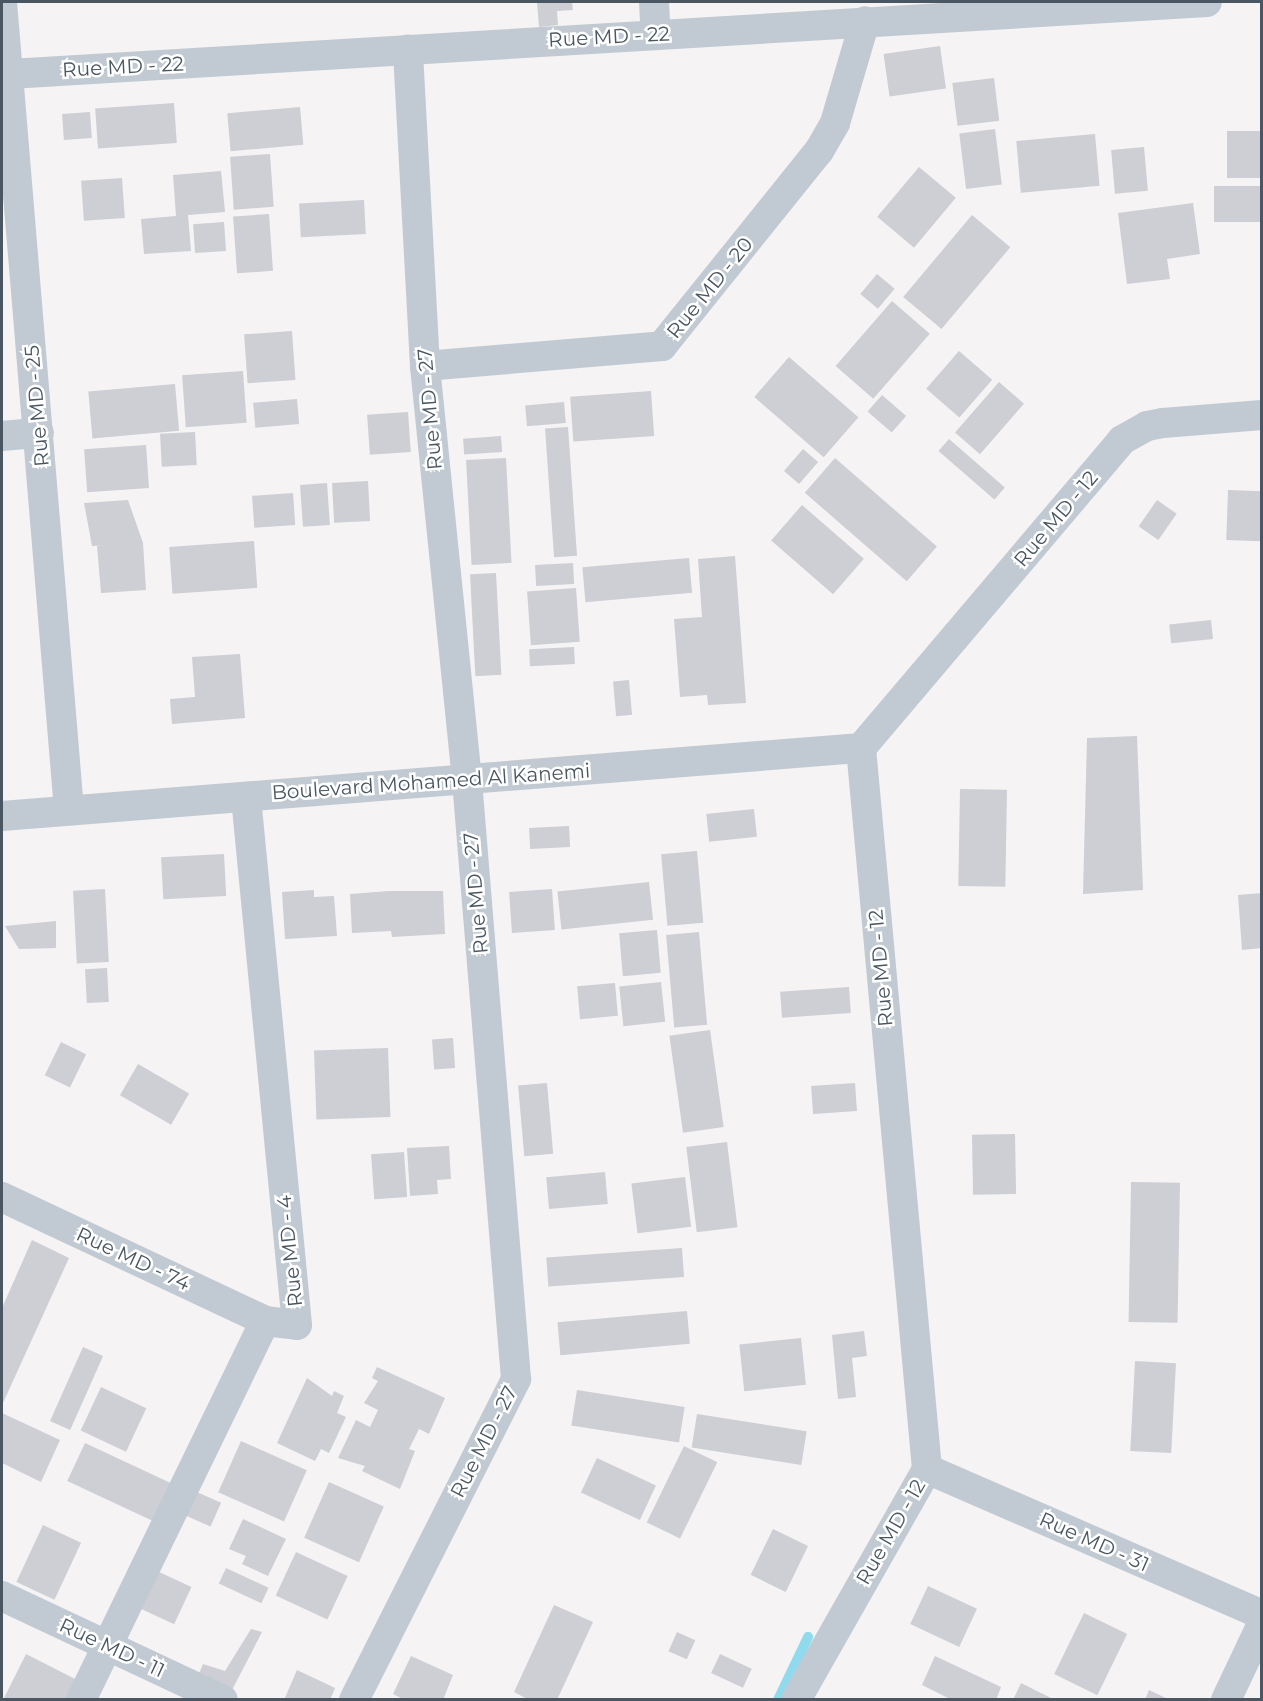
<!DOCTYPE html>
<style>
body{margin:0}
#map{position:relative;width:1263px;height:1701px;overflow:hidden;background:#f5f3f3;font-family:Montserrat,sans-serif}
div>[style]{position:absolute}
.stream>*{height:10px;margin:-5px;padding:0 5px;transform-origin:5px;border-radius:5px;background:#90daee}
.building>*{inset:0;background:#cdcfd5;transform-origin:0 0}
.minor>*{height:30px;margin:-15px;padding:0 15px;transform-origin:15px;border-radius:15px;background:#c1cad2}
span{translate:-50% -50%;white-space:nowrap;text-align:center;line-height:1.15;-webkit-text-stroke:5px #fff;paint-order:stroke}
.street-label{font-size:20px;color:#4a5661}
.frame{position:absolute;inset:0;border:3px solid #4a5661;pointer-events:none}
</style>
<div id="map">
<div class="stream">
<div style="left:778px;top:1700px;width:70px;rotate:-64.5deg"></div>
</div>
<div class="building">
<div style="clip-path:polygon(537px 2px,572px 2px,573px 10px,557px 11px,558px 25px,539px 27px)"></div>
<div style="left:940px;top:46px;width:43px;height:57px;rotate:82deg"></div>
<div style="left:994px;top:78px;width:43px;height:42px;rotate:83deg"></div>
<div style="left:174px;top:103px;width:40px;height:79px;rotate:86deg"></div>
<div style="left:300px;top:107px;width:38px;height:73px;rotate:85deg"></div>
<div style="left:90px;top:112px;width:26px;height:28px;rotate:86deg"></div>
<div style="left:995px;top:129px;width:56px;height:36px;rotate:83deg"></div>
<div style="left:1262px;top:131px;width:47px;height:35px;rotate:90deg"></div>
<div style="left:1095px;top:134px;width:52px;height:79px;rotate:85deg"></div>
<div style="left:1144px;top:147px;width:44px;height:33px;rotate:85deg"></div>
<div style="left:270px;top:154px;width:53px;height:40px;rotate:86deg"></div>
<div style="left:919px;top:167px;width:48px;height:65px;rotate:40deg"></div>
<div style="clip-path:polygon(221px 171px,225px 212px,188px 215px,191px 251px,144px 254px,141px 219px,176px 216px,173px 175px)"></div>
<div style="left:122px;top:178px;width:40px;height:41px;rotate:86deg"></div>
<div style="left:1262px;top:186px;width:36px;height:48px;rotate:90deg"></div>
<div style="left:364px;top:200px;width:34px;height:65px;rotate:87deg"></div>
<div style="clip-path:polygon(1193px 203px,1200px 254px,1167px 259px,1170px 279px,1127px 284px,1118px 213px)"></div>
<div style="left:269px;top:214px;width:57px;height:36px;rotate:86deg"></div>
<div style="left:972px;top:215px;width:50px;height:107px;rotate:40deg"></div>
<div style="left:224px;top:222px;width:29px;height:31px;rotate:86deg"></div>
<div style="left:877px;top:274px;width:23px;height:26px;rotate:40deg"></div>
<div style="left:892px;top:301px;width:50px;height:86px;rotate:41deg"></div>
<div style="left:292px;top:331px;width:49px;height:48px;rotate:86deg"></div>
<div style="left:959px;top:351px;width:44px;height:50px;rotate:41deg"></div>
<div style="left:789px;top:357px;width:92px;height:53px;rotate:41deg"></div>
<div style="left:243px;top:371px;width:52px;height:61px;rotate:86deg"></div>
<div style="left:999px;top:382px;width:33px;height:67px;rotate:41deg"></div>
<div style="left:175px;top:384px;width:47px;height:87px;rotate:85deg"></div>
<div style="left:651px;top:391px;width:45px;height:81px;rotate:86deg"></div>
<div style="left:882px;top:395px;width:32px;height:22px;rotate:41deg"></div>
<div style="left:297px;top:399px;width:25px;height:44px;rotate:85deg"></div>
<div style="left:564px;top:402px;width:21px;height:39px;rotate:85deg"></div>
<div style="left:408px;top:412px;width:40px;height:41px;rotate:86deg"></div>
<div style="left:568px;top:427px;width:129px;height:23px;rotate:86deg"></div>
<div style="left:195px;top:432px;width:33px;height:35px;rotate:87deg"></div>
<div style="left:501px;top:436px;width:16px;height:38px;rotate:86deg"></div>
<div style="left:949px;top:439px;width:74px;height:16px;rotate:41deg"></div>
<div style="left:146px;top:445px;width:43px;height:62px;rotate:86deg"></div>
<div style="left:803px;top:449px;width:20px;height:29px;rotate:41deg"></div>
<div style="left:506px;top:458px;width:105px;height:40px;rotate:87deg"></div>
<div style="left:835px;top:458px;width:135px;height:46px;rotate:41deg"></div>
<div style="left:368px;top:481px;width:40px;height:36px;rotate:87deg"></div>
<div style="left:327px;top:483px;width:42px;height:27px;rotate:86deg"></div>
<div style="left:1228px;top:490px;width:34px;height:50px;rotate:2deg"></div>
<div style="left:293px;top:493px;width:32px;height:41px;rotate:86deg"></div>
<div style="clip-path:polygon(128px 500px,143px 543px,146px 590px,101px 593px,97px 546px,106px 545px,92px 546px,84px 503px)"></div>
<div style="left:1157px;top:500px;width:24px;height:32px;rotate:35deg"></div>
<div style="left:802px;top:505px;width:82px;height:47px;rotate:41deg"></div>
<div style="left:254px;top:541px;width:47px;height:85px;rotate:86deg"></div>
<div style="clip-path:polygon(735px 556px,746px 703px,708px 705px,707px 695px,680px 697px,674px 619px,702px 617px,698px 559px)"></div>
<div style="left:689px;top:558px;width:35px;height:107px;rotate:85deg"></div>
<div style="left:573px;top:563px;width:21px;height:38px;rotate:87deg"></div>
<div style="left:496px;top:573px;width:102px;height:26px;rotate:87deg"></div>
<div style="left:576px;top:588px;width:54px;height:49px;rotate:86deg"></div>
<div style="left:1211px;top:620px;width:19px;height:42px;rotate:84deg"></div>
<div style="left:574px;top:647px;width:17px;height:45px;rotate:87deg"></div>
<div style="clip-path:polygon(240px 654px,245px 718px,172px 724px,170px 699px,195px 697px,192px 657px)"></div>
<div style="left:629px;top:680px;width:35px;height:16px;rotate:85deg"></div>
<div style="clip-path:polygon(1137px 736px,1143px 890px,1083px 894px,1087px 738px)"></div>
<div style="left:960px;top:789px;width:47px;height:97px;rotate:1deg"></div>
<div style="left:754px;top:809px;width:28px;height:48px;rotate:84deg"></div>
<div style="left:569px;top:826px;width:21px;height:40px;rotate:87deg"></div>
<div style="left:697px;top:851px;width:72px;height:36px;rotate:85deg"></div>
<div style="left:224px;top:854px;width:42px;height:63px;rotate:87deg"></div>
<div style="left:649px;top:882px;width:38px;height:92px;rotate:84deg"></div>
<div style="left:105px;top:889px;width:73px;height:32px;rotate:87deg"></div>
<div style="left:552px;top:889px;width:41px;height:43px;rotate:86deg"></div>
<div style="clip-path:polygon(314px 890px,314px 897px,334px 896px,337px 936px,285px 939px,282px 892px)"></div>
<div style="clip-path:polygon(389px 891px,443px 891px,445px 934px,392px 937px,391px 931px,352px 933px,350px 894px)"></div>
<div style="clip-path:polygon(1262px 893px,1262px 948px,1242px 950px,1238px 895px)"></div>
<div style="clip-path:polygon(56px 921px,56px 948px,19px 949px,5px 926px)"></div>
<div style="left:657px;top:930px;width:43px;height:38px;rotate:85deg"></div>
<div style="left:699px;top:932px;width:93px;height:33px;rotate:85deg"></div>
<div style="left:107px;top:968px;width:34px;height:22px;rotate:87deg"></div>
<div style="left:661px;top:982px;width:40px;height:42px;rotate:84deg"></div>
<div style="left:615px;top:983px;width:33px;height:38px;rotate:85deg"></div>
<div style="left:849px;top:987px;width:26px;height:69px;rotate:86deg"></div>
<div style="left:710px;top:1030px;width:98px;height:41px;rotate:82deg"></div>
<div style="left:453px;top:1038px;width:30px;height:21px;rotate:86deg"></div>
<div style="left:61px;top:1042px;width:28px;height:37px;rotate:26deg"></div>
<div style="left:388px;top:1048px;width:69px;height:74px;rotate:88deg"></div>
<div style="left:138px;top:1064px;width:59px;height:36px;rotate:30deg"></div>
<div style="left:547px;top:1083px;width:71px;height:29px;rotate:85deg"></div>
<div style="left:855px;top:1083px;width:28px;height:44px;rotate:86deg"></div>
<div style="left:1015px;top:1134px;width:60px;height:43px;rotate:89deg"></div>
<div style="left:727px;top:1142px;width:86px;height:41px;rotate:83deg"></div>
<div style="clip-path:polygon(449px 1146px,451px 1179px,437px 1180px,438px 1194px,410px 1196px,407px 1148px)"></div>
<div style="left:404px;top:1152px;width:45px;height:33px;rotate:86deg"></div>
<div style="left:605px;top:1172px;width:32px;height:59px;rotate:85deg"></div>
<div style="left:685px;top:1177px;width:50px;height:54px;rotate:83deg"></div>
<div style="left:1131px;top:1182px;width:49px;height:140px;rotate:1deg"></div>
<div style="clip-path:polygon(32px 1240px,69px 1258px,3px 1403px,2px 1308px)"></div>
<div style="left:682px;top:1248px;width:29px;height:136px;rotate:86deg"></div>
<div style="left:687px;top:1311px;width:33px;height:130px;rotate:85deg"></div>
<div style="clip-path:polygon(864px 1331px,867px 1356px,852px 1358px,856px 1397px,838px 1399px,832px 1335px)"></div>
<div style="left:801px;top:1338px;width:47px;height:62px;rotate:84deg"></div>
<div style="left:83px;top:1347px;width:22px;height:81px;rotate:24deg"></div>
<div style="left:1135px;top:1361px;width:41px;height:90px;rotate:3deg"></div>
<div style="clip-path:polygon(377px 1367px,445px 1398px,429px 1434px,419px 1429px,409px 1449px,415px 1451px,400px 1489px,362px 1471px,365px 1466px,338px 1458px,356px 1420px,370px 1427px,378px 1410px,364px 1403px,378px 1381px,372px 1378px)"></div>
<div style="clip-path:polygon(307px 1378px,332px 1396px,334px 1391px,344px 1396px,337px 1413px,346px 1417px,329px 1453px,321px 1449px,315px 1461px,277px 1443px)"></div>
<div style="left:101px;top:1387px;width:50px;height:48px;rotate:25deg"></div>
<div style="left:577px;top:1390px;width:109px;height:36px;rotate:9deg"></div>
<div style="clip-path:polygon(2px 1413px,60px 1440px,41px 1482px,2px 1463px)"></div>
<div style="left:697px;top:1414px;width:111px;height:34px;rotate:9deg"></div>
<div style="left:241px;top:1441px;width:72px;height:56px;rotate:24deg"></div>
<div style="left:85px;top:1443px;width:98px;height:42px;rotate:25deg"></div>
<div style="left:684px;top:1446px;width:37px;height:85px;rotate:26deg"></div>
<div style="left:597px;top:1458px;width:65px;height:38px;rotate:25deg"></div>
<div style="left:329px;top:1482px;width:60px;height:61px;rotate:24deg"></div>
<div style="left:190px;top:1489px;width:34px;height:26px;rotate:24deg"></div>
<div style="clip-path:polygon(243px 1519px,286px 1539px,268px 1576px,242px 1564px,246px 1556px,229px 1549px)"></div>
<div style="left:43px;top:1525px;width:42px;height:63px;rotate:25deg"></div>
<div style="left:773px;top:1529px;width:39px;height:51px;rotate:26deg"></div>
<div style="left:296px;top:1552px;width:57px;height:48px;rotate:25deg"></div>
<div style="left:226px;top:1568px;width:47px;height:17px;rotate:25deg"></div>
<div style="left:157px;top:1571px;width:38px;height:41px;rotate:25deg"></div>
<div style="left:928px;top:1586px;width:54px;height:42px;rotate:25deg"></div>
<div style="clip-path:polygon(554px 1605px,593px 1622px,557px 1700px,529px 1700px,514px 1692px)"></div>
<div style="left:1084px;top:1613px;width:48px;height:68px;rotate:26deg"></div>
<div style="clip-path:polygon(251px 1629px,262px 1632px,230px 1694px,199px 1674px,203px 1664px,225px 1671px)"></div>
<div style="left:677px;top:1632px;width:20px;height:21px;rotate:24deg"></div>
<div style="clip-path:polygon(26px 1654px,81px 1682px,73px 1700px,3px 1700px)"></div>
<div style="left:720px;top:1654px;width:35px;height:21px;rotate:25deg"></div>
<div style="clip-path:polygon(411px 1656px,453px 1675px,443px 1700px,405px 1700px,393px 1694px)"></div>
<div style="clip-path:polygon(935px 1656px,1001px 1687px,996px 1700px,952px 1700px,922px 1685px)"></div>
<div style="clip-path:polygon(297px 1670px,335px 1688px,330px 1700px,284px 1700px)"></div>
<div style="clip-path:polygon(1021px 1683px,1055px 1700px,1013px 1700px)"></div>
<div style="clip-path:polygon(1149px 1690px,1170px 1700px,1145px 1700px)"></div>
</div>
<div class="minor">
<div style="left:2px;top:2px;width:811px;rotate:85.26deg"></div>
<div style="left:654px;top:2px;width:33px;rotate:87deg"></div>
<div style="left:10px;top:74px;width:1199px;rotate:-3.44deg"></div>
<div style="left:425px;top:366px;width:238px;rotate:-4.8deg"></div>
<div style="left:662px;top:346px;width:250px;rotate:-51.2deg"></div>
<div style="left:819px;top:151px;width:32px;rotate:-60deg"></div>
<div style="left:835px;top:123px;width:106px;rotate:-73.6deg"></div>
<div style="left:2px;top:436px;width:37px;rotate:-5deg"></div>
<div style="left:2px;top:816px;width:862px;rotate:-4.53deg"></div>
<div style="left:2px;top:1197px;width:291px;rotate:25.2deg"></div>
<div style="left:265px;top:1321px;width:32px;rotate:7deg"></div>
<div style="left:297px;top:1325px;width:530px;rotate:-95.52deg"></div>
<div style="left:927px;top:1469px;width:365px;rotate:23.5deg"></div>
<div style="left:2px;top:1596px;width:244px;rotate:25.2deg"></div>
<div style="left:81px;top:1700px;width:421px;rotate:-64.1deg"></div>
<div style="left:354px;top:1700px;width:360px;rotate:-63.2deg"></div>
<div style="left:516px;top:1379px;width:601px;rotate:-94.68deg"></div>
<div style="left:467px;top:780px;width:416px;rotate:-95.8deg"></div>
<div style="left:425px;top:366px;width:317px;rotate:-93.1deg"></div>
<div style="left:796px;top:1700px;width:266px;rotate:-60.4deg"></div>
<div style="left:927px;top:1469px;width:724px;rotate:-95.23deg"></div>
<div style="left:861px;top:748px;width:404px;rotate:-49.7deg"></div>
<div style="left:1122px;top:440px;width:29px;rotate:-29deg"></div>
<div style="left:1147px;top:426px;width:16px;rotate:-11deg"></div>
<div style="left:1163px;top:423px;width:99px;rotate:-4.6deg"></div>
<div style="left:1226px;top:1700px;width:84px;rotate:-64.7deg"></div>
</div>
<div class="street-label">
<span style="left:609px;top:37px;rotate:-3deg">Rue MD - 22</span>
<span style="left:123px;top:67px;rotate:-3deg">Rue MD - 22</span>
<span style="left:710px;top:288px;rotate:-51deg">Rue MD - 20</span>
<span style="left:37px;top:406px;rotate:-95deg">Rue MD - 25</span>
<span style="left:430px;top:409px;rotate:-95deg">Rue MD - 27</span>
<span style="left:1056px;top:519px;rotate:-50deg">Rue MD - 12</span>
<span style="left:431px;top:782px;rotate:-4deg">Boulevard Mohamed Al Kanemi</span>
<span style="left:476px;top:893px;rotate:-95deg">Rue MD - 27</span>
<span style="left:881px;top:968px;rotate:-95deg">Rue MD - 12</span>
<span style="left:290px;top:1251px;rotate:-96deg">Rue MD - 4</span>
<span style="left:133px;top:1259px;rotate:25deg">Rue MD - 74</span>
<span style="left:484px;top:1442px;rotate:-63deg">Rue MD - 27</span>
<span style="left:891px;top:1532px;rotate:-60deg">Rue MD - 12</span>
<span style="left:1094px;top:1542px;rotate:24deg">Rue MD - 31</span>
<span style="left:112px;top:1648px;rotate:25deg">Rue MD - 11</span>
</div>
<div class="frame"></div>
</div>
